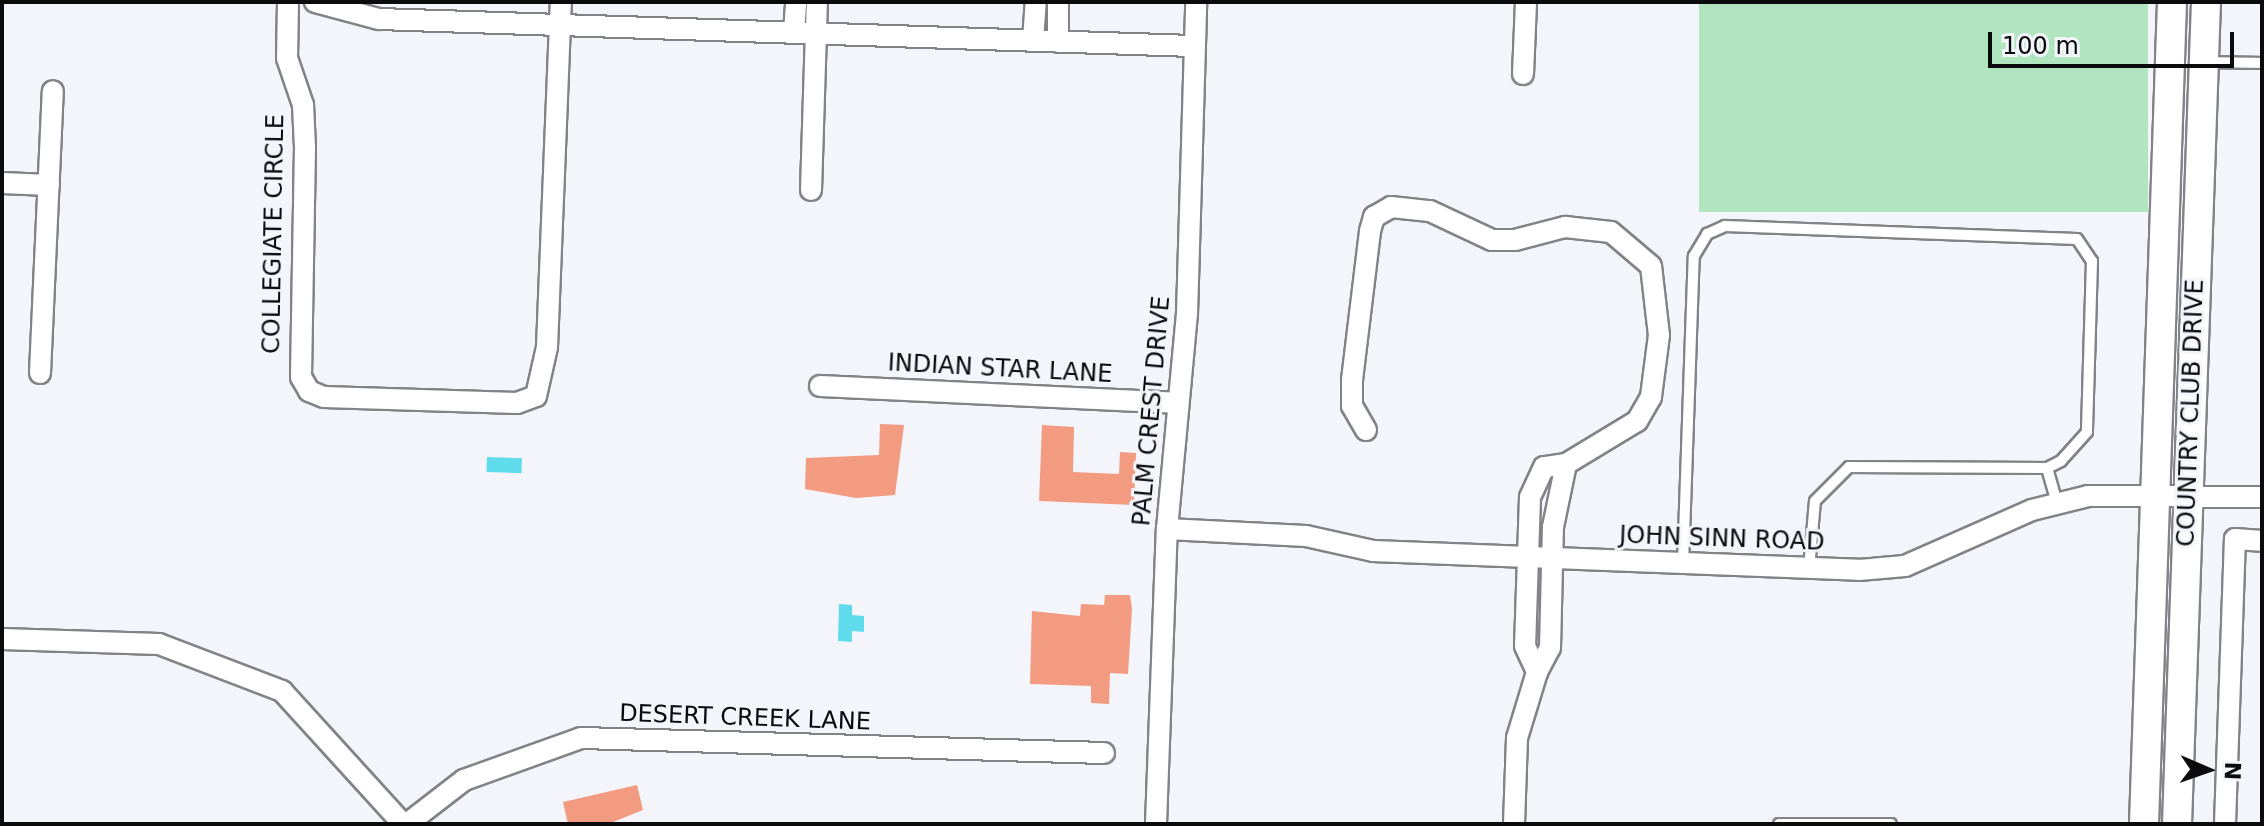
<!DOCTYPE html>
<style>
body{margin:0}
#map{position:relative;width:2264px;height:826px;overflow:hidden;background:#f4f5fa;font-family:"DejaVu Sans",sans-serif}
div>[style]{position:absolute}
.green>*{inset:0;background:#b1e5c0;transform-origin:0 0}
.water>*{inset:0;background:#60dbeb;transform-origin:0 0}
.building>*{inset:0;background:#f29b81}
.roads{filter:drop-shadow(2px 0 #828387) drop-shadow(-2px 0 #828387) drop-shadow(0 2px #828387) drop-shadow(0 -2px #828387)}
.service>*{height:10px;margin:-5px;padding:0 5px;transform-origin:5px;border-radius:5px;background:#fff}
.minor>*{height:20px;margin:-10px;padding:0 10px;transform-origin:10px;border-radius:10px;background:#fff}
.secondary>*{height:28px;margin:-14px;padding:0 14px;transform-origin:14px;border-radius:14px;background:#fff}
span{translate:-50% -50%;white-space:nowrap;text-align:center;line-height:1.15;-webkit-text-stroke:6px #f4f5fa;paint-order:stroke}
.street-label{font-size:24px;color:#0b0b0d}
.frame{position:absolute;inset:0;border:4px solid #0b0b0d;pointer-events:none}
.north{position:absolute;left:2168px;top:730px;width:80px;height:80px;-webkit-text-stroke:6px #f4f5fa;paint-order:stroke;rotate:92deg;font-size:22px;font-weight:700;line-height:32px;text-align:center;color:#0b0b0d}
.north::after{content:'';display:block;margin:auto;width:28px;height:36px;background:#0b0b0d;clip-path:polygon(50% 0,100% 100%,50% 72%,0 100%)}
.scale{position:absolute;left:1988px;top:32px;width:246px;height:36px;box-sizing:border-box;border:4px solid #0b0b0d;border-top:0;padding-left:10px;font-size:24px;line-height:28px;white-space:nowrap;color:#0b0b0d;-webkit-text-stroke:6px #f4f5fa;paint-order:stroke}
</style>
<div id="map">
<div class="green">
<div style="left:1699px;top:2px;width:449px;height:210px"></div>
</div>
<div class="water">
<div style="left:487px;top:457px;width:35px;height:15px;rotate:2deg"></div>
<div style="clip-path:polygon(839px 604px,852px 605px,852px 615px,864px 616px,864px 632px,852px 631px,852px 642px,838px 641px)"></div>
</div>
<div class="building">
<div style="clip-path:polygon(880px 424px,904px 425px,895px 495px,856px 498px,805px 489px,806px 458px,879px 455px)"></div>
<div style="clip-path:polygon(1042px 425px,1074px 427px,1073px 472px,1119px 474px,1120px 452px,1136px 453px,1134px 505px,1039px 501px)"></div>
<div style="clip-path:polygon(1105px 595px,1130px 595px,1132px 609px,1128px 674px,1110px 673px,1109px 704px,1091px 703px,1091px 686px,1030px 684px,1032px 611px,1080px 616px,1081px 604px,1104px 605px)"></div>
<div style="clip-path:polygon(637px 785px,643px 810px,608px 824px,568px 824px,563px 802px)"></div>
</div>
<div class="roads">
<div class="service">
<div style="left:2204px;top:62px;width:58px;rotate:1deg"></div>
<div style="left:1683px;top:564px;width:308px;rotate:-88deg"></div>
<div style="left:1694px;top:256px;width:26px;rotate:-59deg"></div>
<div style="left:1707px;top:234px;width:20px;rotate:-24deg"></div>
<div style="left:1725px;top:226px;width:352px;rotate:2.1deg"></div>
<div style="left:2077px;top:239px;width:27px;rotate:56deg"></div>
<div style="left:2092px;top:261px;width:171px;rotate:91.7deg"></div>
<div style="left:2087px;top:432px;width:39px;rotate:132deg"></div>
<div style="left:2061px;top:461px;width:16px;rotate:153deg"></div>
<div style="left:2047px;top:468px;width:37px;rotate:74deg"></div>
<div style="left:1809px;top:569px;width:68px;rotate:-85deg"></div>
<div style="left:1815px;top:501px;width:48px;rotate:-45deg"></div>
<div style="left:1849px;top:467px;width:198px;rotate:0.3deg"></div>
<div style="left:1779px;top:824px;width:112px"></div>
</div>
<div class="minor">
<div style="left:288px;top:2px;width:56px;rotate:91deg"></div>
<div style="left:287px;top:58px;width:50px;rotate:71.2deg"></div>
<div style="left:303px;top:105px;width:42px;rotate:87.3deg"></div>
<div style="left:305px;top:147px;width:230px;rotate:91deg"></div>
<div style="left:301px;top:377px;width:16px;rotate:60deg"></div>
<div style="left:309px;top:391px;width:16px;rotate:22deg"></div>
<div style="left:324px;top:397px;width:193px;rotate:1.8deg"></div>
<div style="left:517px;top:403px;width:20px;rotate:-20deg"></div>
<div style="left:536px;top:396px;width:50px;rotate:-77.3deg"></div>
<div style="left:547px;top:347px;width:345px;rotate:-87.7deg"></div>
<div style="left:315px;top:2px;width:66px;rotate:14.9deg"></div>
<div style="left:379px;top:19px;width:816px;rotate:1.9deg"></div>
<div style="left:1058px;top:2px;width:40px;rotate:90deg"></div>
<div style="left:794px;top:33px;width:31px;rotate:-86deg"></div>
<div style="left:1033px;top:41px;width:39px;rotate:-86deg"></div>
<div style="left:1523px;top:74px;width:72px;rotate:-87.6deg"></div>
<div style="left:2px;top:183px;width:47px;rotate:2.4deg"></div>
<div style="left:811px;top:190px;width:188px;rotate:-88.2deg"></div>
<div style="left:40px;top:373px;width:282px;rotate:-87.4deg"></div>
<div style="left:820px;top:386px;width:357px;rotate:2.7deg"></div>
<div style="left:1366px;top:430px;width:28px;rotate:-120deg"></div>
<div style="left:1352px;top:406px;width:26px;rotate:-90deg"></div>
<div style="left:1352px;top:380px;width:150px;rotate:-83.1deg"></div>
<div style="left:1370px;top:231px;width:15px;rotate:-74deg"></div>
<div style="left:1374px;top:217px;width:20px;rotate:-30deg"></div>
<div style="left:1391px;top:207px;width:39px;rotate:6deg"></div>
<div style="left:1430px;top:211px;width:68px;rotate:25.1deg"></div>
<div style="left:1492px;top:240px;width:23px"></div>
<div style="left:1515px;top:240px;width:52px;rotate:-14.6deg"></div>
<div style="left:1565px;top:227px;width:46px;rotate:6.2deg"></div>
<div style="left:1611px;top:232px;width:52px;rotate:40.4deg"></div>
<div style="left:1651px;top:266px;width:69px;rotate:83.4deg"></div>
<div style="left:1659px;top:335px;width:63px;rotate:97.4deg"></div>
<div style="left:1651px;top:397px;width:28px;rotate:120deg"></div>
<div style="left:1637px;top:421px;width:83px;rotate:148.8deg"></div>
<div style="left:1566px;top:464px;width:22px;rotate:172deg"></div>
<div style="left:1544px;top:467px;width:33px;rotate:115deg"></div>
<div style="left:1530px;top:497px;width:149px;rotate:91.9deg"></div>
<div style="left:1525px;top:646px;width:29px;rotate:65deg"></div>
<div style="left:1167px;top:529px;width:139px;rotate:2.9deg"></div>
<div style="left:1306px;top:536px;width:69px;rotate:12.6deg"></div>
<div style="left:1373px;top:551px;width:486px;rotate:2.2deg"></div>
<div style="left:1859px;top:570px;width:46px;rotate:-5deg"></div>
<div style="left:1905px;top:566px;width:139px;rotate:-23.8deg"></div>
<div style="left:2032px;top:510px;width:58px;rotate:-14deg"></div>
<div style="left:2088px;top:496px;width:174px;rotate:0.3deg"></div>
<div style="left:2px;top:639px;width:157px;rotate:1.8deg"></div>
<div style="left:159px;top:644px;width:132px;rotate:20.9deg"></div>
<div style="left:282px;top:691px;width:180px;rotate:47.7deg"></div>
<div style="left:407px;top:824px;width:72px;rotate:-37.7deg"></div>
<div style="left:464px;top:780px;width:124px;rotate:-19.7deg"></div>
<div style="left:581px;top:738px;width:523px;rotate:1.64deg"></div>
<div style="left:1156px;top:824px;width:295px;rotate:-87.9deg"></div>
<div style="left:1167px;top:529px;width:216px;rotate:-84.7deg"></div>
<div style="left:1187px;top:314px;width:312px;rotate:-88.3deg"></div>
<div style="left:1514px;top:824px;width:86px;rotate:-88deg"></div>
<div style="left:1517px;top:738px;width:69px;rotate:-73.1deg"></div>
<div style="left:1537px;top:672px;width:27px;rotate:-62deg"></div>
<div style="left:1550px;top:648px;width:121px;rotate:-88.6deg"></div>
<div style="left:1553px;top:527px;width:64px;rotate:-78.3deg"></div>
<div style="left:2225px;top:824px;width:285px;rotate:-88deg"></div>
<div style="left:2235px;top:539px;width:27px;rotate:4deg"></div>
</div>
<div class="secondary">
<div style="left:2144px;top:824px;width:822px;rotate:-88.05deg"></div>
<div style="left:2177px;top:824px;width:823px;rotate:-87.98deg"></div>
</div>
</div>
<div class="street-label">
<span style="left:274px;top:234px;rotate:-89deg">COLLEGIATE CIRCLE</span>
<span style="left:1000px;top:369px;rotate:3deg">INDIAN STAR LANE</span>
<span style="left:1152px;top:411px;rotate:-85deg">PALM CREST DRIVE</span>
<span style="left:2191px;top:413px;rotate:-88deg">COUNTRY CLUB DRIVE</span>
<span style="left:1722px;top:539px;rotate:2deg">JOHN SINN ROAD</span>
<span style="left:745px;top:718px;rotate:2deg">DESERT CREEK LANE</span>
</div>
<div class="frame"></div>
<div class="north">N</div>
<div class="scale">100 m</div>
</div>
